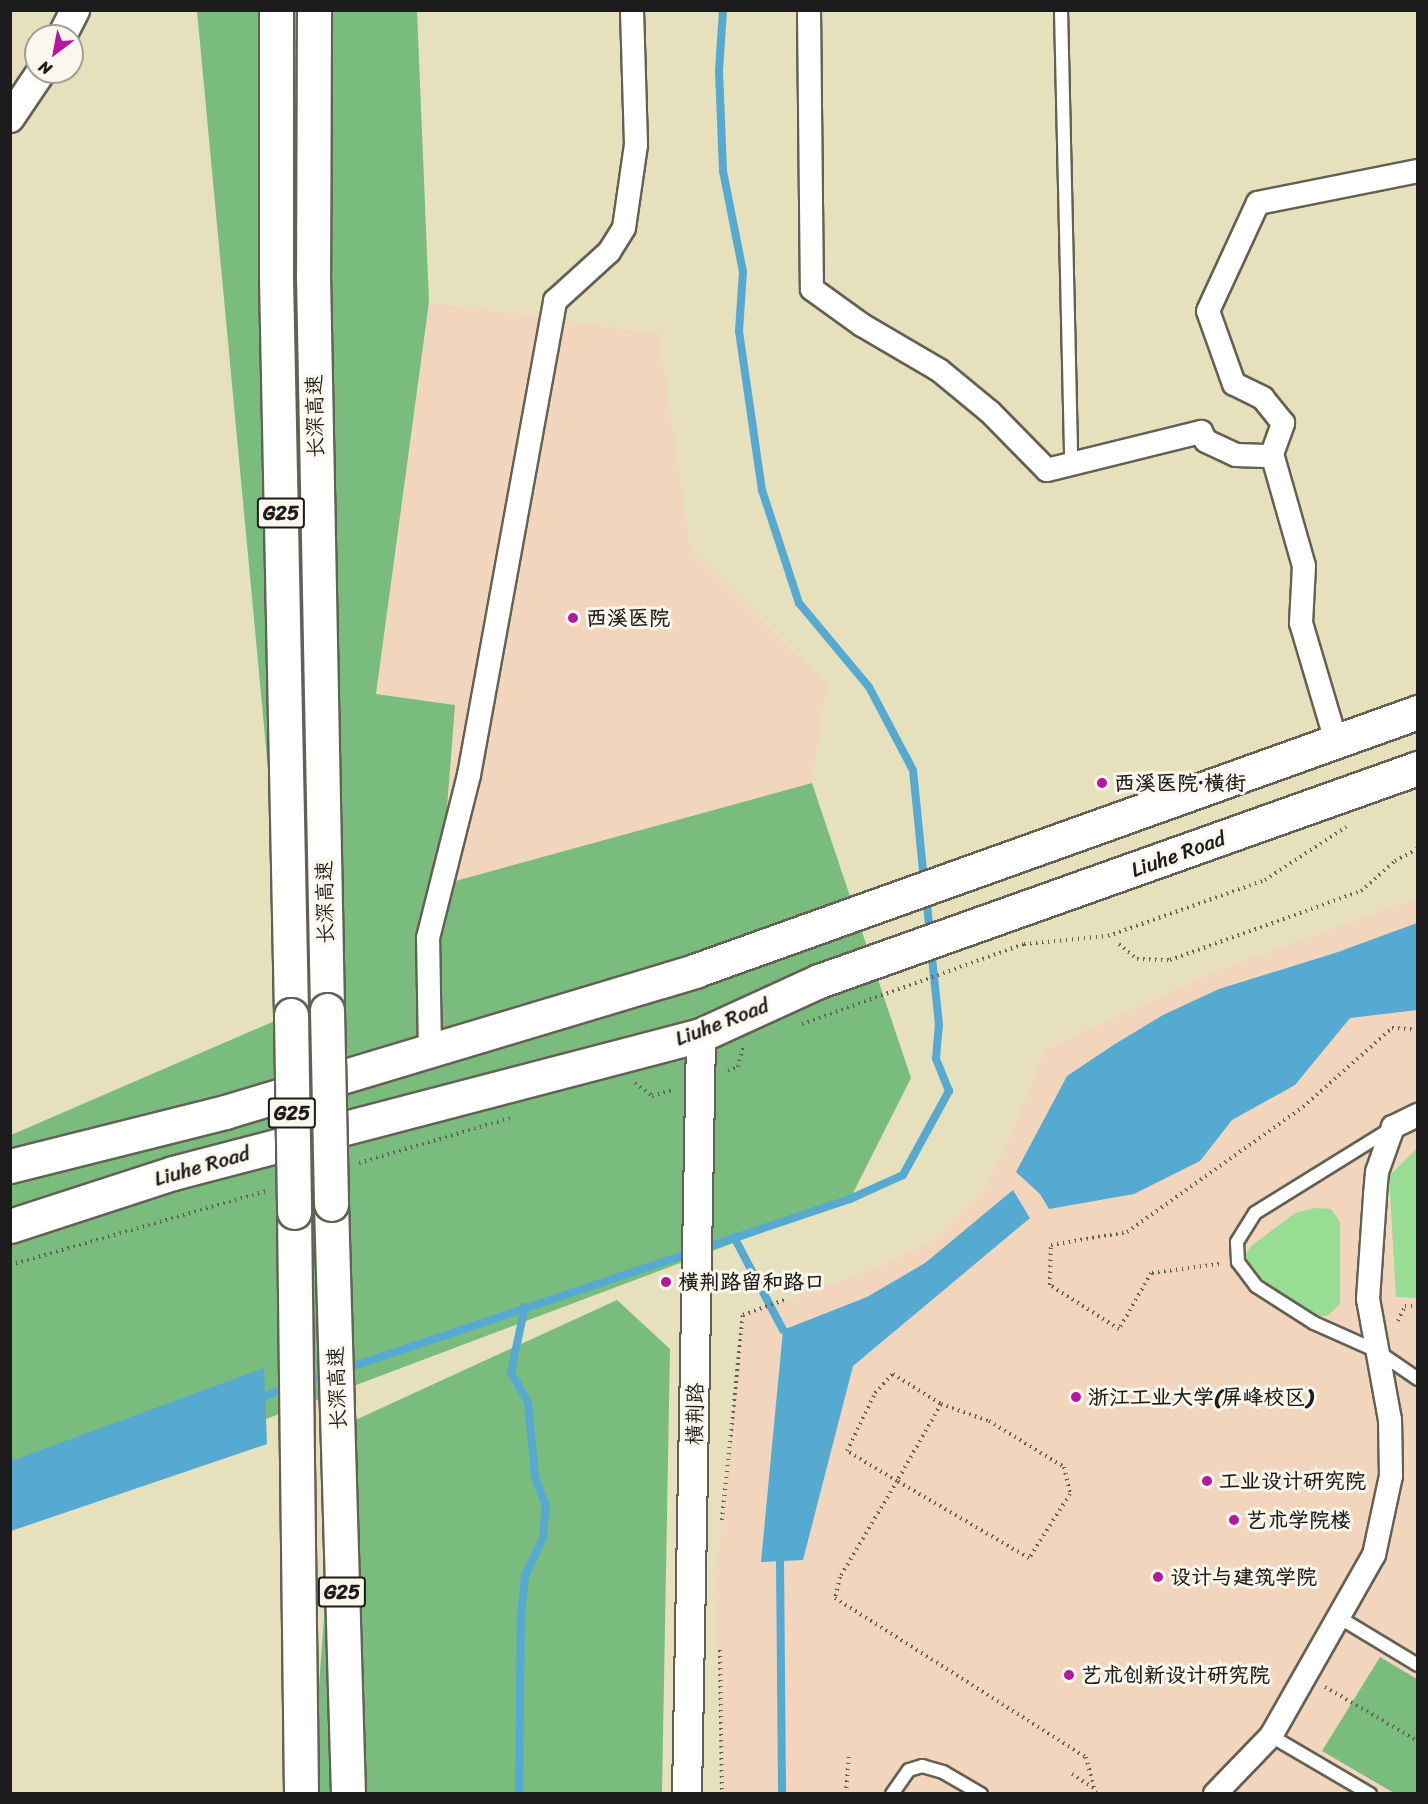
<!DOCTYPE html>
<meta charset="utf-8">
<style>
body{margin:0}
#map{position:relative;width:1428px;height:1804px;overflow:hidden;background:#e7e0bc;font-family:Sriracha,"LXGW WenKai TC",sans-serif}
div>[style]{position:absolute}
.built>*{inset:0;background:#f1d5bd}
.green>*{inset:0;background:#99dd95}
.forest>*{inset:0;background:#7abc7e}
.water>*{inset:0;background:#56a9d1}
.stream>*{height:8px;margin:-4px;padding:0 4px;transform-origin:4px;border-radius:4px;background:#56a9d1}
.path>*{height:4px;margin-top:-2px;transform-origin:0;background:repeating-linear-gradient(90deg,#636154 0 1.5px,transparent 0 6px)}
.roads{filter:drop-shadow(2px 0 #636154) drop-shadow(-2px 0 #636154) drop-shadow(0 2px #636154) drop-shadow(0 -2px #636154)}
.service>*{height:12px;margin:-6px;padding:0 6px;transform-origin:6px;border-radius:6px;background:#fff}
.minor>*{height:22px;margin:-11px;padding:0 11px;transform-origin:11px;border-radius:11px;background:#fff}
.tertiary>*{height:28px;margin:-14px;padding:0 14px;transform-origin:14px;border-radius:14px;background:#fff}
.secondary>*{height:33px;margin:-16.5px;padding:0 16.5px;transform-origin:16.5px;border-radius:16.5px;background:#fff}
.motorway>*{height:33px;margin:-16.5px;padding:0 16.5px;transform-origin:16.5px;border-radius:16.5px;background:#fff}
.bridges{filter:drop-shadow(2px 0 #636154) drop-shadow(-2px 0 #636154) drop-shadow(0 2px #636154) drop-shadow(0 -2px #636154)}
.motorway-bridge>*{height:33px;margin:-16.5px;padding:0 16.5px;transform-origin:16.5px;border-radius:16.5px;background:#fff}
.dots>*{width:16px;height:16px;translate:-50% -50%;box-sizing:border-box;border:3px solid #fbf7ec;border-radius:50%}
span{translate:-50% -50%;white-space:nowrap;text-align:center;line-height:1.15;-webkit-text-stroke:6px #fbf7ec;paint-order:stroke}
.shield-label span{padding:2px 4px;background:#fbf7ec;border:2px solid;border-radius:4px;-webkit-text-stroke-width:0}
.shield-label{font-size:20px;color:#1c1c1c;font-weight:700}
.street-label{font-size:21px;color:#1c1c1c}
.poi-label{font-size:21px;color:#1c1c1c;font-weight:700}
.left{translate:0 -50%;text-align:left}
.frame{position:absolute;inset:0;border:12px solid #1c1c1c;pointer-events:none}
.north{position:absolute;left:24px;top:24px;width:60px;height:60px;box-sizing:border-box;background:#fbf7ec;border:2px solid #a29f99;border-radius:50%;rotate:212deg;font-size:16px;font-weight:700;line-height:24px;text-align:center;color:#1c1c1c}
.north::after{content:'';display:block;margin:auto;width:21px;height:27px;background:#b5179e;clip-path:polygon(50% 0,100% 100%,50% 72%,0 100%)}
</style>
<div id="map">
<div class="built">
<div style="clip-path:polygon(429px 302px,659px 334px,691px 552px,827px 684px,812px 783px,428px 902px,376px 694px)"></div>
<div style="clip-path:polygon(1417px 898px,1417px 1793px,722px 1794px,716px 1577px,743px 1315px,872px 1270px,935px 1239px,983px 1190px,1013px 1130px,1044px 1050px,1216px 971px)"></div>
</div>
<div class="green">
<div style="clip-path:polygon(1417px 1148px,1417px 1298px,1396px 1297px,1389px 1176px)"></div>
<div style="clip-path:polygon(1314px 1208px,1331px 1209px,1340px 1222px,1340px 1304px,1327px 1316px,1308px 1316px,1258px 1285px,1247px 1266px,1245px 1255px,1251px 1246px,1295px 1213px)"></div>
</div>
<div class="forest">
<div style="clip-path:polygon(197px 11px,417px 11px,429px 302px,376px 694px,455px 705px,441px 885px,812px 783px,911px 1078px,850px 1199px,11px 1515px,11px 1135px,291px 1014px)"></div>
<div style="clip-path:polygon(617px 1300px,670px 1349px,662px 1793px,311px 1794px,338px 1428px)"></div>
<div style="clip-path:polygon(1380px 1657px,1417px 1679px,1417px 1793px,1394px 1793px,1322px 1751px)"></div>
</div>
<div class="water">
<div style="clip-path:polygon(1417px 923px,1417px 1010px,1350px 1018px,1295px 1085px,1232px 1120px,1200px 1161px,1134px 1194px,1049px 1209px,1040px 1194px,1016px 1172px,1067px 1076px,1115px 1044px,1163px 1015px,1219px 989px,1338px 952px)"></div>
<div style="clip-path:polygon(1013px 1190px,1030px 1218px,853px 1366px,803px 1560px,761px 1562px,783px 1330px,867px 1297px,925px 1263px)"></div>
<div style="clip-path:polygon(264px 1368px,267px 1444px,11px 1531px,11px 1461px)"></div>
</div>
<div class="stream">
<div style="left:723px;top:10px;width:61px;rotate:93.8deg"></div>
<div style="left:719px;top:71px;width:100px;rotate:87.7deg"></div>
<div style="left:723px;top:171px;width:103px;rotate:78.8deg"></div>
<div style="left:743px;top:272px;width:59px;rotate:93.9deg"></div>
<div style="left:739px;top:331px;width:161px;rotate:81.8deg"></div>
<div style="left:762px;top:490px;width:119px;rotate:71.9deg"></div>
<div style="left:799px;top:603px;width:109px;rotate:50.2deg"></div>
<div style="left:869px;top:687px;width:94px;rotate:62.1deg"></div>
<div style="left:913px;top:770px;width:112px;rotate:84.3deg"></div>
<div style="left:926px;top:894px;width:41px;rotate:84.4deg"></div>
<div style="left:734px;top:1237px;width:105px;rotate:62.2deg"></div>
<div style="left:342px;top:1370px;width:536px;rotate:-18.6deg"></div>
<div style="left:850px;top:1199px;width:58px;rotate:-24.4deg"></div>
<div style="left:903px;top:1175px;width:96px;rotate:-61.3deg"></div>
<div style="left:949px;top:1091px;width:35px;rotate:-112deg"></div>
<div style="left:936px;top:1058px;width:33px;rotate:-85deg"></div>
<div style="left:939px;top:1025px;width:77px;rotate:-95.9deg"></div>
<div style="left:302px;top:1383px;width:29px;rotate:-18deg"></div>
<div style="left:257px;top:1399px;width:35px;rotate:-20deg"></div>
<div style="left:780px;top:1561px;width:233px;rotate:89.5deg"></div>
<div style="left:519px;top:1794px;width:180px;rotate:-89.4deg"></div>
<div style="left:521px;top:1614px;width:38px;rotate:-84deg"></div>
<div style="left:525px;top:1576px;width:42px;rotate:-64.7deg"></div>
<div style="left:543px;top:1538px;width:32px;rotate:-85deg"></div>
<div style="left:546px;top:1506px;width:31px;rotate:-111deg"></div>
<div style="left:535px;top:1477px;width:75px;rotate:-95.3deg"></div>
<div style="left:528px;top:1402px;width:34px;rotate:-120deg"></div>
<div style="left:511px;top:1372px;width:67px;rotate:-78deg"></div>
</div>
<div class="path">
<div style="left:1119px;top:944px;width:23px;rotate:40deg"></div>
<div style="left:1137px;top:959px;width:33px;rotate:2deg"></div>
<div style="left:1170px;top:960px;width:203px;rotate:-19.9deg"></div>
<div style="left:1361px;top:891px;width:45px;rotate:-41.4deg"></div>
<div style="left:1395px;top:861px;width:26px;rotate:-29deg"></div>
<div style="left:802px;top:1024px;width:236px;rotate:-19.8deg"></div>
<div style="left:1024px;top:944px;width:84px;rotate:-5.4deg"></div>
<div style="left:1108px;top:936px;width:167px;rotate:-19.6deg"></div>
<div style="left:1265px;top:880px;width:97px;rotate:-33.2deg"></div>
<div style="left:728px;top:1071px;width:11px;rotate:-22deg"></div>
<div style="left:738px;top:1067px;width:21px;rotate:-76deg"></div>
<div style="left:635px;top:1083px;width:21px;rotate:37deg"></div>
<div style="left:652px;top:1096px;width:21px;rotate:-17deg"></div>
<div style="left:359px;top:1163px;width:158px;rotate:-16.6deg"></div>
<div style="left:1219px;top:1264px;width:69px;rotate:172.5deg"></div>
<div style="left:1151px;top:1273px;width:64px;rotate:119.7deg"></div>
<div style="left:1119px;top:1329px;width:82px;rotate:-147.5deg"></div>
<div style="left:1050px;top:1285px;width:40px;rotate:-88.6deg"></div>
<div style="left:1051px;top:1245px;width:77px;rotate:-9.7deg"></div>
<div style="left:1127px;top:1232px;width:216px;rotate:-35.4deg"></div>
<div style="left:1303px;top:1107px;width:119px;rotate:-41.6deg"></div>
<div style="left:1392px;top:1028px;width:26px;rotate:4deg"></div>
<div style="left:10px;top:1265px;width:266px;rotate:-16.1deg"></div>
<div style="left:1398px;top:1321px;width:17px;rotate:-65deg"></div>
<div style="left:1405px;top:1306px;width:13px"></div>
<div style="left:893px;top:1374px;width:57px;rotate:32deg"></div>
<div style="left:941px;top:1404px;width:89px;rotate:119.7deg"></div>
<div style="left:897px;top:1481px;width:58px;rotate:-149deg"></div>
<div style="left:847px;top:1451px;width:64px;rotate:-64.2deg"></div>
<div style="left:875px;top:1393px;width:26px;rotate:-47deg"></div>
<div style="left:941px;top:1404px;width:51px;rotate:19.5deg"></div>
<div style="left:989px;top:1421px;width:88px;rotate:31.5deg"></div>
<div style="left:1064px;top:1467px;width:28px;rotate:77deg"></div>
<div style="left:1070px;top:1494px;width:76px;rotate:122.6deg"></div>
<div style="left:1029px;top:1558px;width:153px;rotate:-149.7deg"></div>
<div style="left:897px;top:1481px;width:112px;rotate:120.7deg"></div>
<div style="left:840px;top:1577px;width:22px;rotate:103deg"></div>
<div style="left:835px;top:1598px;width:297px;rotate:32.4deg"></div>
<div style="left:1086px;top:1757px;width:38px;rotate:75deg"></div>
<div style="left:722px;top:1520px;width:206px;rotate:-84.2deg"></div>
<div style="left:743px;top:1315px;width:47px;rotate:-20deg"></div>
<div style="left:720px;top:1650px;width:144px;rotate:89.2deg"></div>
<div style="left:1325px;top:1687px;width:108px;rotate:30.1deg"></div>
<div style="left:1072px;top:1774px;width:30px;rotate:33deg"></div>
<div style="left:846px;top:1794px;width:40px;rotate:-85.7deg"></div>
</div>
<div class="roads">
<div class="service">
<div style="left:1061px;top:10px;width:454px;rotate:88.7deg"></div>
<div style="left:1392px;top:1128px;width:161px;rotate:148.2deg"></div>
<div style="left:1255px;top:1213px;width:34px;rotate:122deg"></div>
<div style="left:1237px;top:1242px;width:20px;rotate:87deg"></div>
<div style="left:1238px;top:1262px;width:30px;rotate:53deg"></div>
<div style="left:1256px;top:1286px;width:69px;rotate:32.5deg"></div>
<div style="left:1314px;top:1323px;width:69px;rotate:24deg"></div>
<div style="left:1377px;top:1351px;width:50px;rotate:34.3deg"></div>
<div style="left:1340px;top:1618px;width:91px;rotate:31.1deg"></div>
<div style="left:1271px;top:1736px;width:115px;rotate:30.4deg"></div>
<div style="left:892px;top:1794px;width:29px;rotate:-55deg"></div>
<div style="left:909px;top:1770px;width:14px;rotate:-17deg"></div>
<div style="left:922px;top:1766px;width:22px;rotate:16deg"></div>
<div style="left:943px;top:1772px;width:44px;rotate:30.1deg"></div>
</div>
<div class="minor">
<div style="left:809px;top:10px;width:279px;rotate:89.4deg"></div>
<div style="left:812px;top:289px;width:62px;rotate:35.8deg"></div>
<div style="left:862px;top:325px;width:89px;rotate:30.3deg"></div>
<div style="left:939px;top:370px;width:66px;rotate:39.5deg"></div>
<div style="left:990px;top:412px;width:81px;rotate:45.5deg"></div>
<div style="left:1047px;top:470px;width:159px;rotate:-13.9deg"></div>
<div style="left:1201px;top:432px;width:10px;rotate:61deg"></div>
<div style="left:1206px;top:441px;width:33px;rotate:25deg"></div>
<div style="left:1236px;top:455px;width:36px;rotate:2deg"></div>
<div style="left:1336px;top:741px;width:123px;rotate:-106.5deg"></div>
<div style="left:1301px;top:623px;width:57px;rotate:-87deg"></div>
<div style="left:1304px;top:566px;width:116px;rotate:-105.9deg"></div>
<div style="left:1272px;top:454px;width:33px;rotate:-70deg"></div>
<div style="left:1283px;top:423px;width:32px;rotate:-129deg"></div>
<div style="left:1263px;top:398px;width:32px;rotate:-154deg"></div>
<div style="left:1234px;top:384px;width:77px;rotate:-109.6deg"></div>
<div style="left:1208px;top:311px;width:119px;rotate:-65.2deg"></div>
<div style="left:1258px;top:203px;width:163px;rotate:-11.3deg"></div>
<div style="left:430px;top:1050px;width:112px;rotate:-91deg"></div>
<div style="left:428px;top:938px;width:168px;rotate:-75.9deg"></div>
<div style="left:469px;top:775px;width:482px;rotate:-79.7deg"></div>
<div style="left:555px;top:301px;width:73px;rotate:-42.2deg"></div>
<div style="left:609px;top:252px;width:28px;rotate:-58deg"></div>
<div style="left:624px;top:228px;width:84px;rotate:-81.8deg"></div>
<div style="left:636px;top:145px;width:135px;rotate:-91.7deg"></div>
<div style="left:1215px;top:1794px;width:81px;rotate:-46deg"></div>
<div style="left:1271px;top:1736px;width:208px;rotate:-60.4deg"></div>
<div style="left:1374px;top:1555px;width:81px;rotate:-77.9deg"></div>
<div style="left:1391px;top:1476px;width:56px;rotate:-91deg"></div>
<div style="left:1390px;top:1420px;width:123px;rotate:-100.3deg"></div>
<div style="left:1368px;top:1299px;width:104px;rotate:-86.1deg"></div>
<div style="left:1375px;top:1195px;width:23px;rotate:-85deg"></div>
<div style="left:1377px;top:1172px;width:48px;rotate:-70.4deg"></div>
<div style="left:1393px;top:1127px;width:28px;rotate:-26deg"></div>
</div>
<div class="tertiary">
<div style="left:62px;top:36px;width:29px;rotate:-63deg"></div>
<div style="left:10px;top:118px;width:55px;rotate:-56deg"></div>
<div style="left:687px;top:1794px;width:759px;rotate:-88.94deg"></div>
</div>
<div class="secondary">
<div style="left:10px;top:1166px;width:222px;rotate:-14.1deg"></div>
<div style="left:225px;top:1112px;width:493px;rotate:-16.7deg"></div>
<div style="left:697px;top:970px;width:766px;rotate:-19.69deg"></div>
<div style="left:10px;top:1226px;width:171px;rotate:-18deg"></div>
<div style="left:173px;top:1173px;width:546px;rotate:-14.65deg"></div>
<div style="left:701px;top:1035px;width:130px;rotate:-24.6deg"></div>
<div style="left:819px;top:981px;width:636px;rotate:-19.58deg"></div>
</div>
<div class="motorway">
<div style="left:276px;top:10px;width:268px;rotate:90deg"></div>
<div style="left:276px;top:278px;width:737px;rotate:88.83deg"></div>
<div style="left:314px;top:10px;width:265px;rotate:90.2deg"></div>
<div style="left:313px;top:275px;width:735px;rotate:88.91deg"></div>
<div style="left:331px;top:1204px;width:590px;rotate:88.35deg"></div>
<div style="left:294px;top:1212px;width:582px;rotate:89.31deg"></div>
</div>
</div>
<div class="bridges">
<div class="motorway-bridge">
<div style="left:327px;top:1010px;width:194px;rotate:88.8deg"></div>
<div style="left:291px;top:1015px;width:197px;rotate:89.1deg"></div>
</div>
</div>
<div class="dots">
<div style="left:573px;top:618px;background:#b5179e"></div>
<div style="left:1102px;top:783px;background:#b5179e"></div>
<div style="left:666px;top:1282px;background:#b5179e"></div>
<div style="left:1076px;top:1397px;background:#b5179e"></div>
<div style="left:1207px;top:1481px;background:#b5179e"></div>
<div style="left:1234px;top:1520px;background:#b5179e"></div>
<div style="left:1158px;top:1577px;background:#b5179e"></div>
<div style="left:1069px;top:1675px;background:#b5179e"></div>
</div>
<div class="shield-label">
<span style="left:281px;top:513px">G25</span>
<span style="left:292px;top:1113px">G25</span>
<span style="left:342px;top:1592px">G25</span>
</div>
<div class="street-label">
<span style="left:315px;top:416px;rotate:-91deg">长深高速</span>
<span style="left:1178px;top:854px;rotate:-20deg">Liuhe Road</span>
<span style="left:325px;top:902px;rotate:-91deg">长深高速</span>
<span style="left:722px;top:1022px;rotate:-21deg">Liuhe Road</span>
<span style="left:202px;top:1166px;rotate:-16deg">Liuhe Road</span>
<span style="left:337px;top:1388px;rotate:-92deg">长深高速</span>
<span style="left:695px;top:1414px;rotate:-89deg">横荆路</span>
</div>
<div class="poi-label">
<span class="left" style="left:586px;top:618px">西溪医院</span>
<span class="left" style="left:1114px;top:783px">西溪医院·横街</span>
<span class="left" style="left:678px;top:1282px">横荆路留和路口</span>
<span class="left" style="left:1088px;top:1397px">浙江工业大学(屏峰校区)</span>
<span class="left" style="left:1219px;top:1481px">工业设计研究院</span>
<span class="left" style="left:1246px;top:1520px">艺术学院楼</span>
<span class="left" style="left:1170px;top:1577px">设计与建筑学院</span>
<span class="left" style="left:1081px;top:1675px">艺术创新设计研究院</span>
</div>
<div class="frame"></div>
<div class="north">N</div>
</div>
